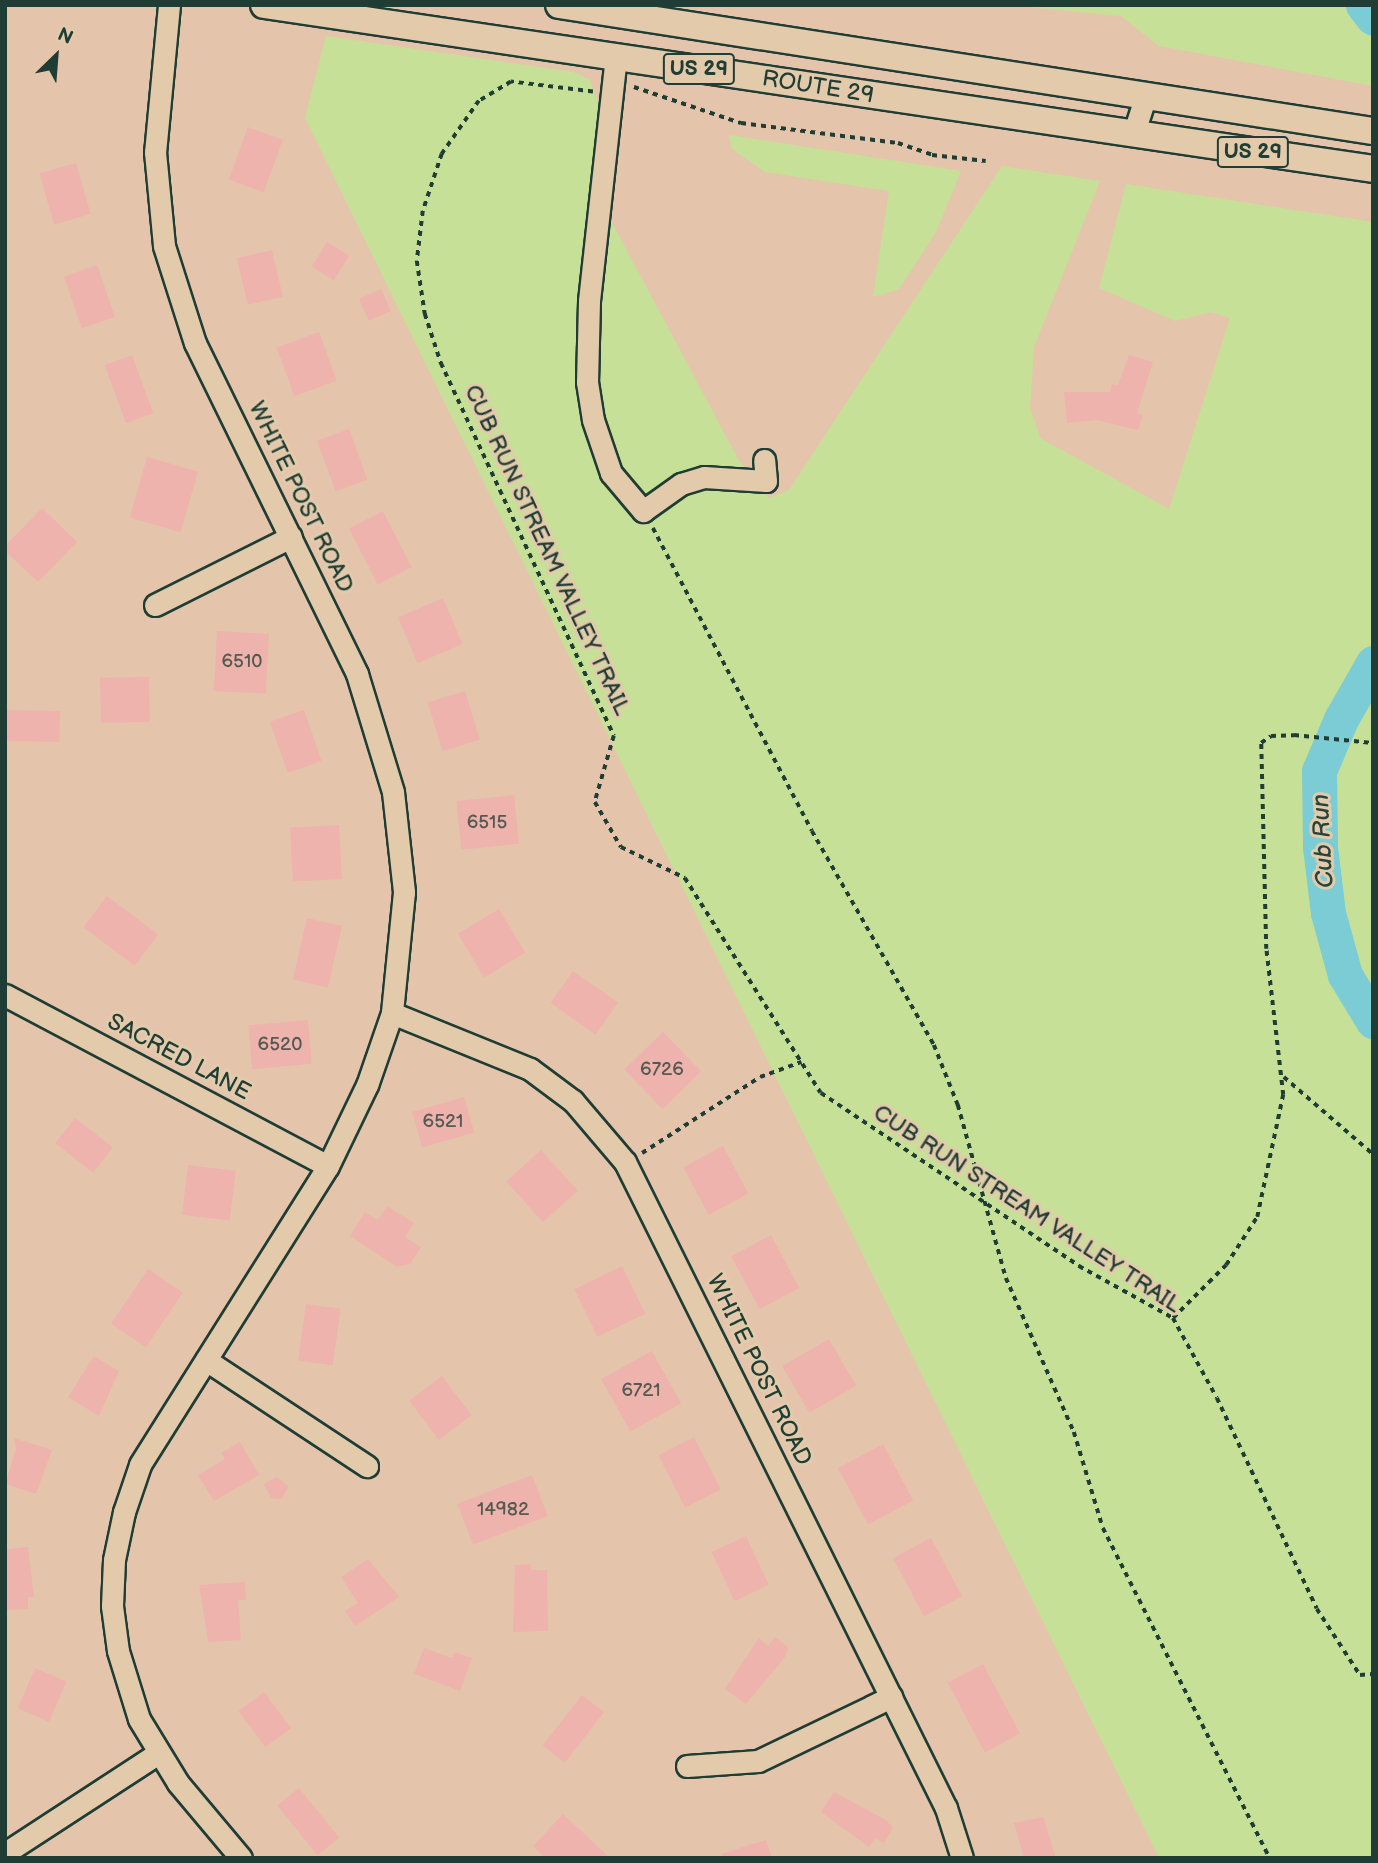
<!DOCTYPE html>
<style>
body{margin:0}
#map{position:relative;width:1378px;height:1863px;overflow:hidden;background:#e4c5ab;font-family:"Balsamiq Sans",sans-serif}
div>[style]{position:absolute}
.green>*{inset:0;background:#c7e097}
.river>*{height:35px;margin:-17.5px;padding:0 17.5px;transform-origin:17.5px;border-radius:17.5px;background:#7bccd5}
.building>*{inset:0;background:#eeb3ac;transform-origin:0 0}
.path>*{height:3.5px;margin-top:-1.75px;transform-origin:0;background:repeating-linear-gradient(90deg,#1f3d34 0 5px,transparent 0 10px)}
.roads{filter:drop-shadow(2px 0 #1f3d34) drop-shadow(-2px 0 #1f3d34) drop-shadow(0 2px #1f3d34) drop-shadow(0 -2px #1f3d34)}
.minor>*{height:21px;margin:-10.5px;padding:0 10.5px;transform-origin:10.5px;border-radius:10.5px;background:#e2caab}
.major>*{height:26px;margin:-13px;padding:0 13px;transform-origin:13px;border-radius:13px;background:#e2caab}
span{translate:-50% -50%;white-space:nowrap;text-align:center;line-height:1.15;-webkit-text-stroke:6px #e2caab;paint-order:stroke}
.number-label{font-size:19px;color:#535a52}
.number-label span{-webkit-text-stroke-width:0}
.shield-label span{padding:2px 5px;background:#e2caab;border:2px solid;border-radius:5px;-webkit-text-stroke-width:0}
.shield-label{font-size:21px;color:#1f3d34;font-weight:700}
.street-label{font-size:23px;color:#1f3d34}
.water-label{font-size:24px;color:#24443c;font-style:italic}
.frame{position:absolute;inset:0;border:7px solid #1f3d34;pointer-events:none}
.north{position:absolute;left:21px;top:21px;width:70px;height:70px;-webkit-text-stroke:5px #e2caab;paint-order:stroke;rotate:25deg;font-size:19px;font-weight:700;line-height:28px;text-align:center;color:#1f3d34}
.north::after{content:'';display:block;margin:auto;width:24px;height:32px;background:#1f3d34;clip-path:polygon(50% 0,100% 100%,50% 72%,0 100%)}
</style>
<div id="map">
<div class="green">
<div style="clip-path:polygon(1007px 5px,1373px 5px,1373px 86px,1159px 46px,1121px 16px)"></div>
<div style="clip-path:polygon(326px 36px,573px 72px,590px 80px,601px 111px,593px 187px,738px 459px,768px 498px,789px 490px,1002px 166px,1100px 181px,1034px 347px,1030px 407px,1040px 438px,1169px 509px,1230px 318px,1211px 312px,1175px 321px,1099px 288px,1126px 184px,1373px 222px,1373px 1858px,1159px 1858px,305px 118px)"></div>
<div style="clip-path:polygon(729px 135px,961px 171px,936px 232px,899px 289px,873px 297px,889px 191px,765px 172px,732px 149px)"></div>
</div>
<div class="river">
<div style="left:1363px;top:5px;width:16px;rotate:52deg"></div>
<div style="left:1373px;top:663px;width:64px;rotate:119.7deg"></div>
<div style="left:1341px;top:719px;width:56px;rotate:112.9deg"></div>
<div style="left:1319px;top:771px;width:76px;rotate:89.2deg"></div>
<div style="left:1320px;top:847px;width:66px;rotate:83.1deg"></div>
<div style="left:1328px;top:913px;width:64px;rotate:74.7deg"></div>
<div style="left:1345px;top:975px;width:54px;rotate:58.7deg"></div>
</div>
<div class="building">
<div style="left:248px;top:127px;width:37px;height:56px;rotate:20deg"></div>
<div style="left:76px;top:163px;width:53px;height:38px;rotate:74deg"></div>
<div style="left:327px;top:242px;width:26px;height:29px;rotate:32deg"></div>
<div style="left:272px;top:250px;width:48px;height:36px;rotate:77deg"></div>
<div style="left:97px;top:265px;width:55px;height:35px;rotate:71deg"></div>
<div style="left:381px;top:289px;width:24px;height:24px;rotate:66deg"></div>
<div style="left:319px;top:332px;width:52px;height:45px;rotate:70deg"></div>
<div style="left:132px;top:355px;width:62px;height:29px;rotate:70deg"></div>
<div style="clip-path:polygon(1129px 355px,1153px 362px,1137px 413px,1143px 415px,1138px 430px,1097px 420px,1067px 423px,1064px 392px,1110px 392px,1112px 384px,1118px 385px)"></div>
<div style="left:349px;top:429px;width:54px;height:34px;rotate:70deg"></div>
<div style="left:147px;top:457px;width:53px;height:63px;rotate:16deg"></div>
<div style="clip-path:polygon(42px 508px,77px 542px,38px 582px,5px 551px,5px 546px)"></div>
<div style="left:383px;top:511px;width:63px;height:38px;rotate:63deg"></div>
<div style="left:443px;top:598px;width:50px;height:49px;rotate:67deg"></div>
<div style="left:217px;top:631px;width:52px;height:60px;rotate:3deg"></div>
<div style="left:149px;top:677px;width:45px;height:49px;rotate:89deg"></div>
<div style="left:465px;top:691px;width:51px;height:39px;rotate:73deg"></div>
<div style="left:5px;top:710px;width:55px;height:31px;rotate:1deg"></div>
<div style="left:304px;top:710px;width:54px;height:36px;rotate:71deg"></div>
<div style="left:514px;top:795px;width:49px;height:58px;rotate:84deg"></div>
<div style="left:339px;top:825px;width:54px;height:49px;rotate:87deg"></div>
<div style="left:107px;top:896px;width:64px;height:39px;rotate:37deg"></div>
<div style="left:499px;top:909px;width:51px;height:48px;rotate:59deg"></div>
<div style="left:307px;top:918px;width:36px;height:63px;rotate:13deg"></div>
<div style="left:573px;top:971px;width:55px;height:39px;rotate:35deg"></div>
<div style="left:308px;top:1020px;width:44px;height:60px;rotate:85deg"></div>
<div style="left:663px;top:1032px;width:55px;height:54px;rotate:46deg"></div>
<div style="left:464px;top:1097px;width:37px;height:54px;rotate:74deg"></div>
<div style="left:75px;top:1118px;width:48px;height:32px;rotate:38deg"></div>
<div style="left:723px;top:1146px;width:54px;height:45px;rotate:62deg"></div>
<div style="left:541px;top:1150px;width:55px;height:47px;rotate:48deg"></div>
<div style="left:188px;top:1165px;width:48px;height:50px;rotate:7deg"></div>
<div style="clip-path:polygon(387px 1206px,414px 1223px,405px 1237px,421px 1247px,410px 1264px,397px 1267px,350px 1236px,365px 1212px,378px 1220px)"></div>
<div style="left:771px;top:1235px;width:60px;height:45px;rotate:62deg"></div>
<div style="left:622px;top:1266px;width:53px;height:53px;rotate:64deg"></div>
<div style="left:148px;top:1269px;width:42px;height:66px;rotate:34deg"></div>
<div style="left:306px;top:1304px;width:35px;height:57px;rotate:8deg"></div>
<div style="left:829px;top:1339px;width:54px;height:54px;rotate:60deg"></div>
<div style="left:652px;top:1351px;width:60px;height:58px;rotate:61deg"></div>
<div style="clip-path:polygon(94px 1356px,119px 1371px,99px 1416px,68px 1397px)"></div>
<div style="left:442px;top:1376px;width:49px;height:41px;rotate:53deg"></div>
<div style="left:694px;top:1437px;width:59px;height:40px;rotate:63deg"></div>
<div style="clip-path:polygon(14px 1438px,52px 1450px,36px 1494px,5px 1484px,16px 1449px)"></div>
<div style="clip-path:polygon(240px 1442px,259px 1475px,214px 1501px,198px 1475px,225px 1459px,221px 1453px)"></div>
<div style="left:883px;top:1444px;width:64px;height:51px;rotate:62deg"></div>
<div style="left:532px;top:1475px;width:44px;height:80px;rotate:69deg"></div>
<div style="clip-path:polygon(277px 1477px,289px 1487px,281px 1499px,271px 1498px,264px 1484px)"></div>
<div style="left:746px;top:1536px;width:54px;height:38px;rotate:65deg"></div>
<div style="left:931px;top:1538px;width:66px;height:43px;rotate:62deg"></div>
<div style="clip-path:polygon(28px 1547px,34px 1597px,28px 1597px,28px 1609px,5px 1610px,5px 1549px)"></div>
<div style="clip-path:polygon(368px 1559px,399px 1597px,355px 1626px,345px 1611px,358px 1603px,341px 1577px)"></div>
<div style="clip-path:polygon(530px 1564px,531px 1570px,547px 1570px,548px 1631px,513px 1632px,515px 1565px)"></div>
<div style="clip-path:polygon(245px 1582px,246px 1600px,238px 1600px,241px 1640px,208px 1642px,199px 1585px)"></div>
<div style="clip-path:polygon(775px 1637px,788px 1647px,785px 1657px,746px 1704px,725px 1689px,759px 1638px,768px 1646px)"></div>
<div style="clip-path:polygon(424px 1648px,452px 1658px,455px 1652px,472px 1658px,460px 1691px,414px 1674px)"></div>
<div style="left:983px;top:1664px;width:79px;height:40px;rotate:62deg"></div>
<div style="left:35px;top:1668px;width:34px;height:44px;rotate:23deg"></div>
<div style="left:264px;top:1692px;width:45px;height:32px;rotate:53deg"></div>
<div style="left:582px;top:1695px;width:28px;height:64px;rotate:38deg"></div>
<div style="left:299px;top:1788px;width:64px;height:28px;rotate:51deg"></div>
<div style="clip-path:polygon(834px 1792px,886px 1820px,893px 1828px,884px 1843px,875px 1838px,869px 1847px,821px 1812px)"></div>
<div style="clip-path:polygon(563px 1814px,610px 1858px,545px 1858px,533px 1846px)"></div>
<div style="clip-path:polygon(1043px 1817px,1056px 1858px,1024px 1858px,1014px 1823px)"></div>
<div style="clip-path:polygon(766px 1840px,772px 1858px,722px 1858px,721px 1854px)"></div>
</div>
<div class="path">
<div style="left:634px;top:87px;width:113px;rotate:18.6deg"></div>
<div style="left:741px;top:123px;width:158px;rotate:7.3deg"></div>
<div style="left:898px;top:143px;width:36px;rotate:19deg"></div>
<div style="left:932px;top:155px;width:54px;rotate:6.3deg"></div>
<div style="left:593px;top:92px;width:83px;rotate:-173deg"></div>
<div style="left:511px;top:82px;width:37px;rotate:149deg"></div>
<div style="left:479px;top:101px;width:65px;rotate:124.9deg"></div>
<div style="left:442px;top:154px;width:60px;rotate:108.4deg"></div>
<div style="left:423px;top:211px;width:50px;rotate:96.8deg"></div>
<div style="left:417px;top:261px;width:54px;rotate:81.4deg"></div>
<div style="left:425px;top:314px;width:52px;rotate:71.9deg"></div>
<div style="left:441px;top:363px;width:411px;rotate:65.1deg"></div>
<div style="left:614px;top:736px;width:69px;rotate:106.1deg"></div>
<div style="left:595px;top:802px;width:52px;rotate:60deg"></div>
<div style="left:621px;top:847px;width:71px;rotate:25.8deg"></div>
<div style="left:685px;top:878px;width:254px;rotate:57.7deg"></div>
<div style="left:821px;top:1093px;width:311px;rotate:33.8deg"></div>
<div style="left:1079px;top:1266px;width:107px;rotate:29deg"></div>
<div style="left:1173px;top:1318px;width:91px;rotate:61.2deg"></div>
<div style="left:1217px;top:1398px;width:233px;rotate:64.6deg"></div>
<div style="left:1317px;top:1609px;width:79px;rotate:56.9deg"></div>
<div style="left:1360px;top:1675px;width:13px;rotate:-4deg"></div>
<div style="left:653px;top:528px;width:342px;rotate:62.3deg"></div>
<div style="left:812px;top:831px;width:246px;rotate:60.3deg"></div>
<div style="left:934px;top:1045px;width:65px;rotate:68.2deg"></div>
<div style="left:958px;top:1105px;width:180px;rotate:74.5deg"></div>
<div style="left:1006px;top:1278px;width:168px;rotate:66.2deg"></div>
<div style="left:1074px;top:1432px;width:100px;rotate:73.2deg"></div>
<div style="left:1103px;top:1528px;width:370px;rotate:63.2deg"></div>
<div style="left:1284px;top:1077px;width:118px;rotate:40.9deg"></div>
<div style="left:642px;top:1153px;width:140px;rotate:-32.8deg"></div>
<div style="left:760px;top:1077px;width:44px;rotate:-20.1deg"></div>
<div style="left:1173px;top:1318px;width:75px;rotate:-45deg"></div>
<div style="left:1226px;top:1265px;width:57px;rotate:-57.1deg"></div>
<div style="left:1257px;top:1217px;width:125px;rotate:-78deg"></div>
<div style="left:1283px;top:1095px;width:147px;rotate:-96.6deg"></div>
<div style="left:1266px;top:949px;width:206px;rotate:-91.4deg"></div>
<div style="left:1261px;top:743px;width:12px;rotate:-35deg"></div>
<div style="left:1271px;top:736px;width:23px;rotate:-2deg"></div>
<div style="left:1294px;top:735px;width:79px;rotate:5.8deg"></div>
</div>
<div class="roads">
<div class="minor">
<div style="left:169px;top:5px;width:148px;rotate:95.4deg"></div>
<div style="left:155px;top:152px;width:94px;rotate:84.5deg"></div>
<div style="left:164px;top:246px;width:102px;rotate:72.3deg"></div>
<div style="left:195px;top:343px;width:369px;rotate:63.9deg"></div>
<div style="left:357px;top:674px;width:123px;rotate:73deg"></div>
<div style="left:393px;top:792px;width:101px;rotate:83.7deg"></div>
<div style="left:404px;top:892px;width:122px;rotate:95.7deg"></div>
<div style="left:392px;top:1013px;width:76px;rotate:109.1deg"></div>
<div style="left:367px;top:1085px;width:90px;rotate:115.7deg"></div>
<div style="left:328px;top:1166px;width:353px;rotate:122.2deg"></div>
<div style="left:140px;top:1465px;width:50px;rotate:108.8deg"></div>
<div style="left:124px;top:1512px;width:49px;rotate:101.8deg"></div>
<div style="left:114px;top:1560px;width:46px;rotate:92.5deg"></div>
<div style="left:112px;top:1606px;width:45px;rotate:82.4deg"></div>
<div style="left:118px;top:1651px;width:71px;rotate:72.8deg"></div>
<div style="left:139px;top:1719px;width:75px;rotate:58.6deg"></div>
<div style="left:178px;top:1783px;width:98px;rotate:50deg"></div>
<div style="left:616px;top:56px;width:246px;rotate:96.3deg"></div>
<div style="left:589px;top:301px;width:81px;rotate:91.4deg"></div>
<div style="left:587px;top:382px;width:38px;rotate:81deg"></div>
<div style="left:593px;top:420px;width:56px;rotate:71.2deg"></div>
<div style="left:611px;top:473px;width:50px;rotate:49.9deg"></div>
<div style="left:643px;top:511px;width:47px;rotate:-35.4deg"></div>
<div style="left:681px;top:484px;width:24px;rotate:-17deg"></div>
<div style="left:704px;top:477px;width:62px;rotate:3.7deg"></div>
<div style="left:766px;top:481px;width:21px;rotate:-95deg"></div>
<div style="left:1133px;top:135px;width:40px;rotate:-72deg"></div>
<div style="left:155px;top:605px;width:152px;rotate:-26.6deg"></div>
<div style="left:5px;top:995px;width:365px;rotate:27.9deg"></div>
<div style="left:392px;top:1013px;width:149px;rotate:22.1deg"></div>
<div style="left:530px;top:1069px;width:54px;rotate:36.7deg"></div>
<div style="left:573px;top:1101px;width:80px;rotate:49.6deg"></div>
<div style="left:625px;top:1162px;width:721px;rotate:63.58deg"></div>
<div style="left:946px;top:1808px;width:52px;rotate:72.3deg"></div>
<div style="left:206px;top:1360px;width:193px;rotate:33.4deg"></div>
<div style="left:687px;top:1766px;width:71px;rotate:-4deg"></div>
<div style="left:758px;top:1761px;width:148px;rotate:-25.7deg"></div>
<div style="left:5px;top:1853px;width:181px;rotate:-33.1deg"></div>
</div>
<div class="major">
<div style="left:264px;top:5px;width:1121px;rotate:8.41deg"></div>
<div style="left:559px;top:5px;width:824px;rotate:8.8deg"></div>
</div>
</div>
<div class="number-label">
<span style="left:242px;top:662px">6510</span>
<span style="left:487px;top:823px">6515</span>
<span style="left:280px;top:1045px">6520</span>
<span style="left:662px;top:1070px">6726</span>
<span style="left:443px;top:1122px">6521</span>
<span style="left:641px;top:1391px">6721</span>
<span style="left:503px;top:1510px">14982</span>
</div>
<div class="shield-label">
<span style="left:699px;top:69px">US 29</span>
<span style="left:1253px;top:152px">US 29</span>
</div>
<div class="street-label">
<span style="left:818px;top:87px;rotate:9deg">ROUTE 29</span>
<span style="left:301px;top:497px;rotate:64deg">WHITE POST ROAD</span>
<span style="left:547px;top:550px;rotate:65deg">CUB RUN STREAM VALLEY TRAIL</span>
<span style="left:179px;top:1057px;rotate:28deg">SACRED LANE</span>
<span style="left:1027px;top:1209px;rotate:33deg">CUB RUN STREAM VALLEY TRAIL</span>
<span style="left:759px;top:1370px;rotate:64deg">WHITE POST ROAD</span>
</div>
<div class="water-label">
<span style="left:1323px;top:841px;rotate:-93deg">Cub Run</span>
</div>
<div class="frame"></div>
<div class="north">N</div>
</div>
